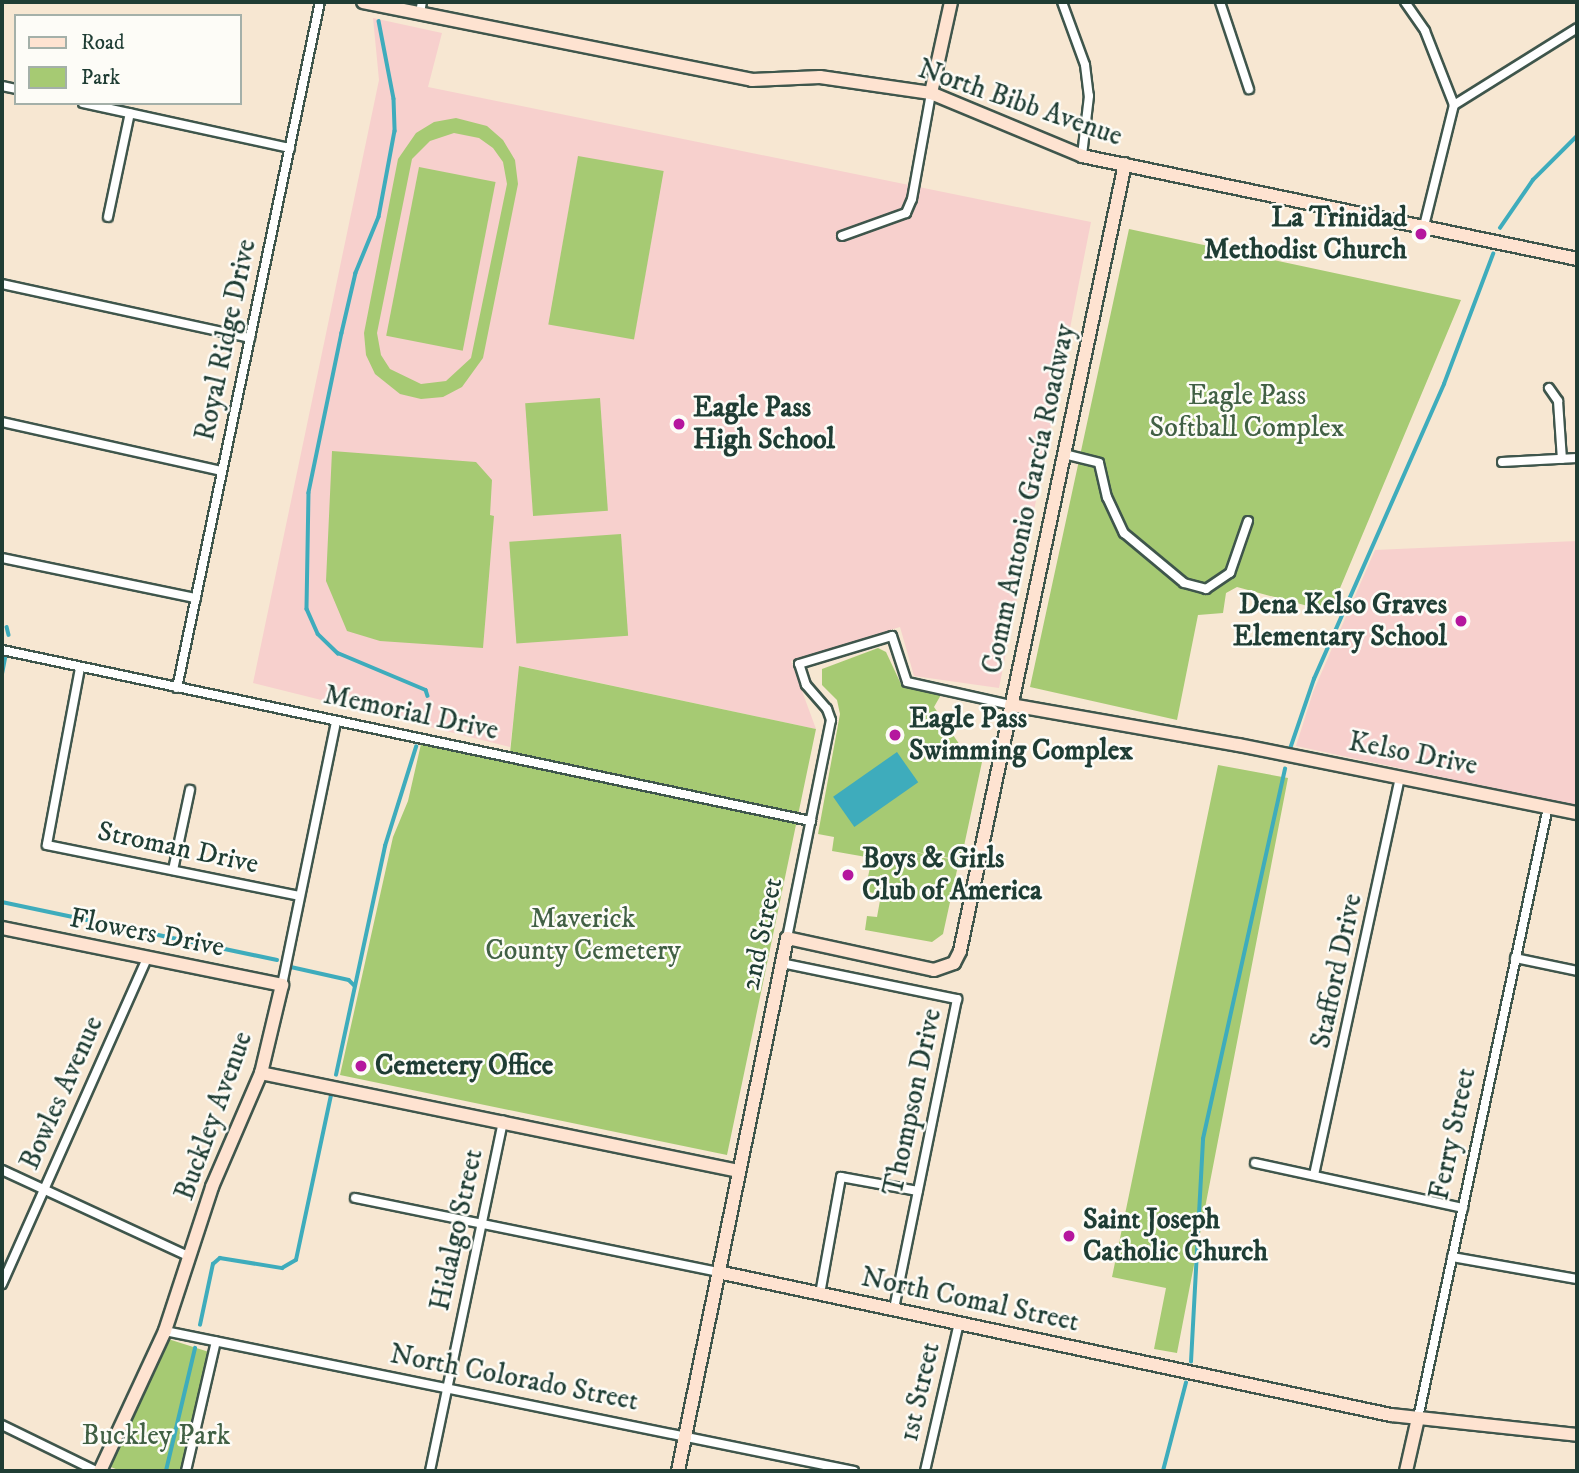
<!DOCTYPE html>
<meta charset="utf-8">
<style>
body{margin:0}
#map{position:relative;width:1579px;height:1473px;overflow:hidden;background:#f7e7d2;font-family:"IM FELL DW Pica",serif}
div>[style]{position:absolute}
.built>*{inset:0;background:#f7d0cd}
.green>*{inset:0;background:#a6ca73;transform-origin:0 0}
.water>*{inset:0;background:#3eacbc;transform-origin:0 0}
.stream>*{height:3.5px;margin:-1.75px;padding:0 1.75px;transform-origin:1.75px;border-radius:1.75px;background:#3eacbc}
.roads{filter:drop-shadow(2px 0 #3f564c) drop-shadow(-2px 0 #3f564c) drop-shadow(0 2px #3f564c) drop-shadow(0 -2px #3f564c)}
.street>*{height:8px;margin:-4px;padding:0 4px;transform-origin:4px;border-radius:4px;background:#fff}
.secondary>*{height:12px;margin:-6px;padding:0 6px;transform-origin:6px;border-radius:6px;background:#fee3d1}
.dots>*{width:19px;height:19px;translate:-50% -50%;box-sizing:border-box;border:4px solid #fdfcf7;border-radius:50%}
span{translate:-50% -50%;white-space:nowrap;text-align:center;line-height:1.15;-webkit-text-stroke:5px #fdfcf7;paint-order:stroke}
.street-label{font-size:28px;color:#1f3d34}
.poi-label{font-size:28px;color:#1f3d34;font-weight:700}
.right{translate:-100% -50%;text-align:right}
.left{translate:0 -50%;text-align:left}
.park-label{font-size:28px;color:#416044}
.frame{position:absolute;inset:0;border:4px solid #1f3d34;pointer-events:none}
.legend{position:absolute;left:14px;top:14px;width:228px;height:91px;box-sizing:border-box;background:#fdfcf7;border:2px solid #a4b0a9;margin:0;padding:9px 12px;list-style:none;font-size:21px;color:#1f3d34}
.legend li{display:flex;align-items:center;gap:14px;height:35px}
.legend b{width:35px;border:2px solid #a4b0a9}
</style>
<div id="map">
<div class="built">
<div style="clip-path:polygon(373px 18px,442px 33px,428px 87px,1091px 222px,999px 688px,914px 676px,900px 627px,791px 661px,816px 729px,520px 666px,510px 747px,253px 683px,379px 80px)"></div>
<div style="clip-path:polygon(1577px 541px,1577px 806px,1296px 746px,1313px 692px,1375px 550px)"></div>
</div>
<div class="green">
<div style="clip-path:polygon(evenodd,456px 118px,487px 126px,503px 140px,515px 160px,518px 184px,483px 358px,462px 387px,443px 397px,421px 399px,400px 394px,375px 374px,366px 355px,364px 333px,398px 159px,416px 133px,434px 122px,456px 118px,454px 133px,479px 138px,493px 148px,503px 162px,507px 184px,471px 358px,446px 381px,421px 384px,390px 369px,381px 355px,377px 333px,412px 159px,430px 141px,454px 133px)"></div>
<div style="left:578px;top:156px;width:87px;height:171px;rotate:10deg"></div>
<div style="left:419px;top:167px;width:78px;height:172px;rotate:11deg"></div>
<div style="clip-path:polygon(1129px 229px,1461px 300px,1330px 612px,1237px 587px,1226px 593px,1223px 613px,1198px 615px,1177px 720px,1030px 687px)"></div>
<div style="left:600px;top:398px;width:113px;height:75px;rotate:86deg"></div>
<div style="clip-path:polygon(332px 451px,476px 462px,492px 480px,490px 515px,494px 516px,483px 648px,380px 641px,347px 631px,326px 581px)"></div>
<div style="left:621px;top:534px;width:102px;height:112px;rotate:86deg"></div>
<div style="clip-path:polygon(878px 648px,886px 652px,901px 684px,942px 693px,934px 707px,968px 757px,982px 762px,961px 860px,905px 850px,959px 861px,943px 934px,932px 942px,865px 930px,867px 916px,877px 917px,881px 895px,865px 891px,872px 858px,832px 851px,834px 837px,818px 834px,840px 714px,837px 700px,822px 685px,822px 669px)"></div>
<div style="clip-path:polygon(519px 666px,816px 729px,727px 1155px,340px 1075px,393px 837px,408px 801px,421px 744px,509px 763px)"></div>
<div style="clip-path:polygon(1218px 765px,1288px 778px,1177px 1353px,1154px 1349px,1166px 1288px,1112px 1277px)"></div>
<div style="clip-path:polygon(165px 1338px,209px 1352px,182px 1471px,121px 1471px,108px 1466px)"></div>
</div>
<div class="water">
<div style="left:897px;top:752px;width:37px;height:78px;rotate:55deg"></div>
</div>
<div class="stream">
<div style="left:379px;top:21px;width:79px;rotate:79.1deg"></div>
<div style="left:394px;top:99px;width:32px;rotate:88deg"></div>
<div style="left:395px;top:131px;width:87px;rotate:100.5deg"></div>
<div style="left:379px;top:217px;width:61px;rotate:112.3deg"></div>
<div style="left:356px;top:273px;width:62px;rotate:103.1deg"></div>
<div style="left:342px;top:333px;width:163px;rotate:101.7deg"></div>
<div style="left:309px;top:493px;width:116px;rotate:91deg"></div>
<div style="left:307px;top:609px;width:27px;rotate:66deg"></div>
<div style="left:318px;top:634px;width:28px;rotate:44deg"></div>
<div style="left:338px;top:653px;width:95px;rotate:22.8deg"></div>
<div style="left:426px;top:690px;width:6px;rotate:72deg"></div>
<div style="left:1500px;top:228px;width:58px;rotate:-55.5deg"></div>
<div style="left:1533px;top:180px;width:62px;rotate:-45deg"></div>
<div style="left:7px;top:627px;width:8px;rotate:76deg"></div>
<div style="left:2px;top:674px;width:16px;rotate:-79deg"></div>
<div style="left:1290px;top:749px;width:74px;rotate:-71.1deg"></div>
<div style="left:1314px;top:679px;width:322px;rotate:-66.2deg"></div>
<div style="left:1444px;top:384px;width:139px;rotate:-69.3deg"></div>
<div style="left:2px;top:902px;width:281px;rotate:11.9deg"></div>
<div style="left:291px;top:967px;width:59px;rotate:12.6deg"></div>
<div style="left:349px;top:980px;width:8px;rotate:45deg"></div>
<div style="left:336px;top:1075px;width:234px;rotate:-77.9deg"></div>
<div style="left:385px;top:846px;width:104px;rotate:-72.6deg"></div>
<div style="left:200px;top:1325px;width:62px;rotate:-78deg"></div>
<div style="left:213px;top:1264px;width:9px;rotate:-41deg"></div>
<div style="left:220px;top:1258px;width:63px;rotate:9.2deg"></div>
<div style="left:282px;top:1268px;width:16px;rotate:-30deg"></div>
<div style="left:296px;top:1260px;width:169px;rotate:-78deg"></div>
<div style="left:1191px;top:1362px;width:223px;rotate:-86.9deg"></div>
<div style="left:1203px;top:1139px;width:379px;rotate:-77.5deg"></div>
<div style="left:166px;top:1471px;width:126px;rotate:-76.7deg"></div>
<div style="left:1163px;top:1471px;width:91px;rotate:-75.4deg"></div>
</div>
<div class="roads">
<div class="street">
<div style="left:1062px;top:2px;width:67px;rotate:69.9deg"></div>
<div style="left:1085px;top:65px;width:31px;rotate:83deg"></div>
<div style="left:1089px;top:96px;width:60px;rotate:96.7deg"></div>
<div style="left:1220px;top:2px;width:92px;rotate:71.6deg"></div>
<div style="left:1405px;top:2px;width:35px;rotate:55deg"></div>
<div style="left:1425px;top:31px;width:79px;rotate:68.6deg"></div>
<div style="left:420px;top:13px;width:11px;rotate:-80deg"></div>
<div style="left:2px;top:86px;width:14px;rotate:12deg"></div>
<div style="left:83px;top:103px;width:212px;rotate:12.3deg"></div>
<div style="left:108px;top:217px;width:106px;rotate:-78.1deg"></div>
<div style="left:1424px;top:226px;width:125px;rotate:-76.1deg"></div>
<div style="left:1454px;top:105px;width:145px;rotate:-32deg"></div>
<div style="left:842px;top:236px;width:68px;rotate:-19.8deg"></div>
<div style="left:906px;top:213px;width:15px;rotate:-67deg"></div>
<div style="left:912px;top:199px;width:108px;rotate:-79.8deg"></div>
<div style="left:2px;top:284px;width:254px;rotate:12.3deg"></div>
<div style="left:1549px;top:388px;width:16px;rotate:55deg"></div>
<div style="left:1558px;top:401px;width:58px;rotate:86.1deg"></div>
<div style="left:2px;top:422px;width:225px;rotate:12.6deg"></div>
<div style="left:1064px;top:454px;width:36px;rotate:14deg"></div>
<div style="left:1099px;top:463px;width:35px;rotate:77deg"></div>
<div style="left:1107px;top:497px;width:40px;rotate:65deg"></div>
<div style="left:1124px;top:533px;width:78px;rotate:39.8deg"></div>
<div style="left:1184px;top:583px;width:23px;rotate:15deg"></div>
<div style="left:1206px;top:589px;width:29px;rotate:-34deg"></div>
<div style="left:1230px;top:573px;width:55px;rotate:-70.9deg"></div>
<div style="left:1502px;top:462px;width:75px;rotate:-3.1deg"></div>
<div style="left:2px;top:558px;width:198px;rotate:11.7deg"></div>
<div style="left:2px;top:650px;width:827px;rotate:11.94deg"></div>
<div style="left:80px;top:668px;width:180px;rotate:100.6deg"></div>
<div style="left:47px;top:845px;width:257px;rotate:11.4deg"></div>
<div style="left:177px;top:688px;width:701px;rotate:-78.23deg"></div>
<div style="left:173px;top:870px;width:82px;rotate:-78deg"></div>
<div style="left:787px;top:938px;width:222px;rotate:-78.6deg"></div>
<div style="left:831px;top:720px;width:12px;rotate:-110deg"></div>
<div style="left:827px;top:709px;width:32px;rotate:-131deg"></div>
<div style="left:806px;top:685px;width:22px;rotate:-108deg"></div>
<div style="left:799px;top:664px;width:97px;rotate:-16.8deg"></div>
<div style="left:892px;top:636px;width:48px;rotate:71.9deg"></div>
<div style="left:907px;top:682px;width:107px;rotate:12.5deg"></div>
<div style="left:1515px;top:958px;width:63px;rotate:11.8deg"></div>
<div style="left:781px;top:963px;width:180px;rotate:11.6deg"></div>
<div style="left:957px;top:999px;width:315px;rotate:101.5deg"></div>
<div style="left:282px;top:985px;width:269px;rotate:-78.4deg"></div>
<div style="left:1255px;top:1163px;width:213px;rotate:12.2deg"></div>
<div style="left:2px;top:1170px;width:207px;rotate:24.8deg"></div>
<div style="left:1314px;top:1175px;width:408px;rotate:-77.8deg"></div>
<div style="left:355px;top:1198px;width:370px;rotate:11.5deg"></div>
<div style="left:1452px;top:1257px;width:127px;rotate:10deg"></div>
<div style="left:2px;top:1284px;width:356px;rotate:-66deg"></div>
<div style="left:820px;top:1294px;width:119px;rotate:-79.8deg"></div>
<div style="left:841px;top:1177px;width:78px;rotate:10.3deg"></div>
<div style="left:165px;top:1331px;width:703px;rotate:11.49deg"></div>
<div style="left:1418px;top:1418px;width:625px;rotate:-77.99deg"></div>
<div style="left:2px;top:1425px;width:105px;rotate:26.1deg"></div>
<div style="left:186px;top:1471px;width:133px;rotate:-77deg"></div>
<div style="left:430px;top:1471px;width:358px;rotate:-78.2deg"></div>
<div style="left:925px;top:1471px;width:153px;rotate:-77.1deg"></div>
</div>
<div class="secondary">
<div style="left:363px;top:2px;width:397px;rotate:11.3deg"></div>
<div style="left:752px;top:80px;width:68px;rotate:-2.5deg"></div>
<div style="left:820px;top:77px;width:112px;rotate:8.2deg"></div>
<div style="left:931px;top:93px;width:164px;rotate:22.6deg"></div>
<div style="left:1082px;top:156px;width:506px;rotate:11.75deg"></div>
<div style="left:931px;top:93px;width:93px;rotate:-77.6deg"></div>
<div style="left:1011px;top:705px;width:231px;rotate:10deg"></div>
<div style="left:1239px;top:745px;width:345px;rotate:11.4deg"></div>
<div style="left:2px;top:928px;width:286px;rotate:11.5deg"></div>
<div style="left:282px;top:985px;width:90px;rotate:103.4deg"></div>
<div style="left:261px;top:1073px;width:124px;rotate:113.3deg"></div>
<div style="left:212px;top:1187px;width:151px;rotate:108.1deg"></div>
<div style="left:165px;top:1331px;width:154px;rotate:114.9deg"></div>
<div style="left:261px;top:1073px;width:486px;rotate:11.6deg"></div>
<div style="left:718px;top:1272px;width:688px;rotate:12deg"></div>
<div style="left:1391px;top:1415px;width:187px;rotate:6.1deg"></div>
<div style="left:678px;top:1471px;width:544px;rotate:-78.44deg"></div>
<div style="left:787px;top:938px;width:150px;rotate:12.3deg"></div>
<div style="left:934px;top:970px;width:21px;rotate:-19deg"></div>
<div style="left:954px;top:963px;width:13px;rotate:-63deg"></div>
<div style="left:960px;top:951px;width:804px;rotate:-78.16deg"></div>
<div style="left:1406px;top:1471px;width:54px;rotate:-77.2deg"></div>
</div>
</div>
<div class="dots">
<div style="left:1421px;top:234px;background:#b5179e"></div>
<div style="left:679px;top:424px;background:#b5179e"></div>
<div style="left:1461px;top:621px;background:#b5179e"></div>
<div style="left:895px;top:735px;background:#b5179e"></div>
<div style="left:848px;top:875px;background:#b5179e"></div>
<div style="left:361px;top:1066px;background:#b5179e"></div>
<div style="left:1069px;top:1236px;background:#b5179e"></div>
</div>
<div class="street-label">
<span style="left:1020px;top:103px;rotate:19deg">North Bibb Avenue</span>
<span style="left:226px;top:340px;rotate:-78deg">Royal Ridge Drive</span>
<span style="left:1029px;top:499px;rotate:-78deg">Comm Antonio García Roadway</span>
<span style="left:411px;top:713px;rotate:12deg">Memorial Drive</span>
<span style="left:1413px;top:754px;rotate:11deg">Kelso Drive</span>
<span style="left:178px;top:848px;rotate:12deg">Stroman Drive</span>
<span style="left:147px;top:933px;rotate:11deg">Flowers Drive</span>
<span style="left:762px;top:934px;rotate:-78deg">2nd Street</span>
<span style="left:1337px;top:971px;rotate:-78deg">Stafford Drive</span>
<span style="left:62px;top:1093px;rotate:-66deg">Bowles Avenue</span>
<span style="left:913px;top:1102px;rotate:-78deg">Thompson Drive</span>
<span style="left:214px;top:1116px;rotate:-70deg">Buckley Avenue</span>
<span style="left:1453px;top:1134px;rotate:-78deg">Ferry Street</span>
<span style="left:457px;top:1230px;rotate:-78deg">Hidalgo Street</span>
<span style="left:970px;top:1300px;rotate:12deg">North Comal Street</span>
<span style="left:514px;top:1378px;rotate:11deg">North Colorado Street</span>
<span style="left:920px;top:1392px;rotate:-77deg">1st Street</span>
</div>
<div class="poi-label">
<span class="right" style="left:1407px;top:234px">La Trinidad<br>Methodist Church</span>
<span class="left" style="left:693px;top:424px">Eagle Pass<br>High School</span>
<span class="right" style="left:1447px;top:621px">Dena Kelso Graves<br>Elementary School</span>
<span class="left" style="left:909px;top:735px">Eagle Pass<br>Swimming Complex</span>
<span class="left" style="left:862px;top:875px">Boys &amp; Girls<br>Club of America</span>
<span class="left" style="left:375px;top:1066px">Cemetery Office</span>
<span class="left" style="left:1083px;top:1236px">Saint Joseph<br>Catholic Church</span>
</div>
<div class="park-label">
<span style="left:1247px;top:412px">Eagle Pass<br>Softball Complex</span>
<span style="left:583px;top:935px">Maverick<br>County Cemetery</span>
<span style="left:156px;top:1436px">Buckley Park</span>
</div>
<div class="frame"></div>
<ul class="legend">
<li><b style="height:9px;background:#fee3d1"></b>Road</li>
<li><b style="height:19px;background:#a6ca73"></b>Park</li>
</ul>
</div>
